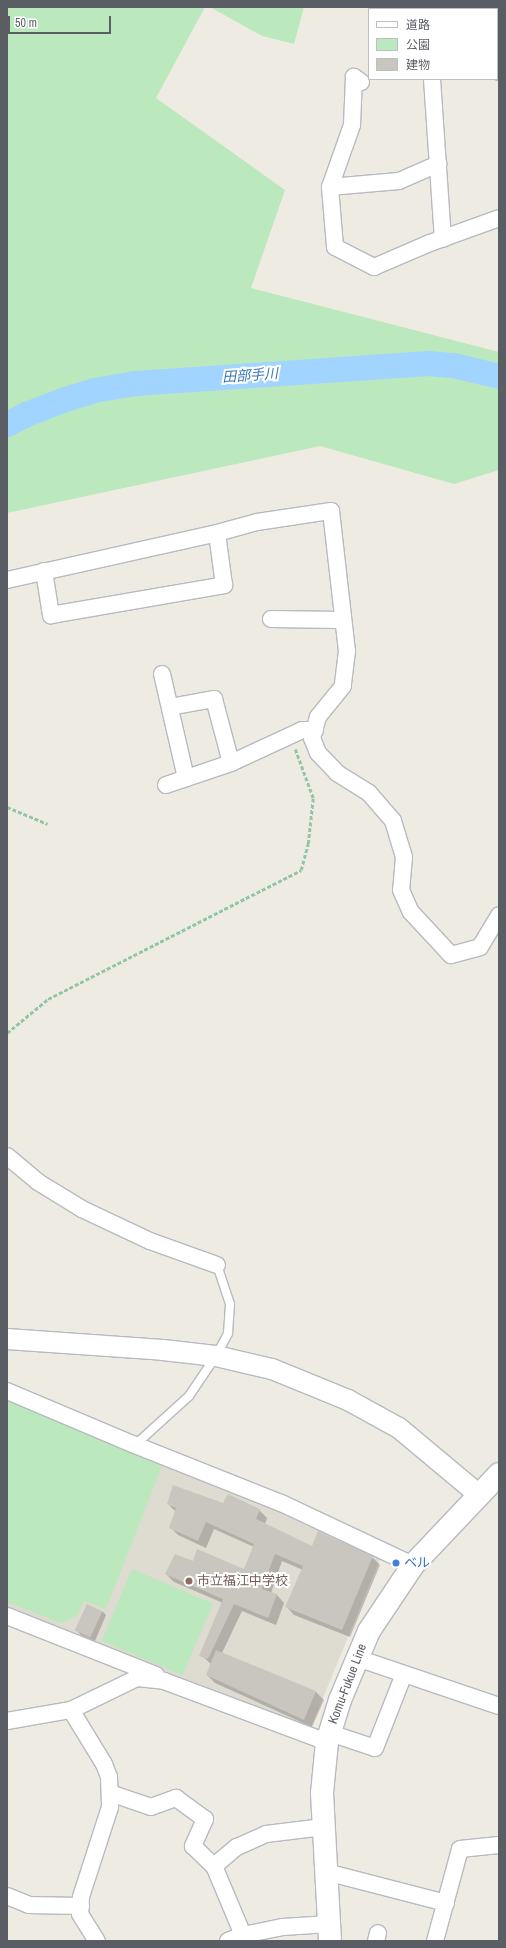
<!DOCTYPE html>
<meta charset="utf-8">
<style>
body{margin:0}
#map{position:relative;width:506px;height:1948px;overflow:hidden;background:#eeece2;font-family:"Archivo Narrow","Noto Sans JP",sans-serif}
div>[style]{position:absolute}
.education>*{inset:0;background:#dedbd1}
.green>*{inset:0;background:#bce8bd;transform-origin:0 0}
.shadow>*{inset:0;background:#0003}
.river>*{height:25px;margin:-12.5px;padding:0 12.5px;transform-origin:12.5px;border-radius:12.5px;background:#a1d5ff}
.building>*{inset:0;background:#c9c6bf;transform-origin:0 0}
.path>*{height:2.5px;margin-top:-1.25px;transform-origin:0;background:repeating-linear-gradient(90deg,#93c7a3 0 4px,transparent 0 6px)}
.roads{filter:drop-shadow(1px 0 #b7babf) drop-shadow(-1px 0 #b7babf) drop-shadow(0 1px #b7babf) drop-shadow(0 -1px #b7babf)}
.service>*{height:8px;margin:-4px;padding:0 4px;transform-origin:4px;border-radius:4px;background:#fff}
.minor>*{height:16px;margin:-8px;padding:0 8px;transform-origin:8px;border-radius:8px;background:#fff}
.tertiary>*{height:20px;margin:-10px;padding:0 10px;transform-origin:10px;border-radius:10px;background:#fff}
.secondary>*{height:22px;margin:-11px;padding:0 11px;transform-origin:11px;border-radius:11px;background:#fff}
.dots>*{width:11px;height:11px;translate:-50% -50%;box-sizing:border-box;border:2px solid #fff;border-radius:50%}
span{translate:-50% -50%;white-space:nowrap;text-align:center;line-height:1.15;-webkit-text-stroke:4px #fff;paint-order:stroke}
.shop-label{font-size:13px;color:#366cbe}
.left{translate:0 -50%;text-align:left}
.education-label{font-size:13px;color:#785e54}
.street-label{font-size:13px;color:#5a5e64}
.water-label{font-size:14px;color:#3775b8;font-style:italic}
.frame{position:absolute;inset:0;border:8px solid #5a5e64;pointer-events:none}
.legend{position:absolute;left:368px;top:8px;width:130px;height:72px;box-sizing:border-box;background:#fff;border:1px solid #bdbfc1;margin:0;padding:5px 7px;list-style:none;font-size:12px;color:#5a5e64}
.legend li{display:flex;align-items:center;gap:8px;height:20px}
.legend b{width:20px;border:1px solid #bdbfc1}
.scale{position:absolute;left:8px;top:16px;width:103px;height:18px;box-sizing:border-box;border:2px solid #5a5e64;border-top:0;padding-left:5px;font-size:12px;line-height:14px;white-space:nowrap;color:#5a5e64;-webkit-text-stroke:3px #fff;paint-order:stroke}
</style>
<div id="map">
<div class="education">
<div style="clip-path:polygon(7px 1396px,383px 1552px,311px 1727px,294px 1727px,7px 1610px)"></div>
</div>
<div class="green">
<div style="clip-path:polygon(7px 7px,205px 7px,156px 98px,285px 190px,251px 288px,499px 352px,499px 470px,454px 484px,320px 446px,7px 513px)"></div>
<div style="clip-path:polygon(210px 7px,304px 7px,294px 44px,262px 36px)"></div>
<div style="clip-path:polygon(7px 1398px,162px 1466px,106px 1609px,84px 1601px,77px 1616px,60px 1623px,7px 1602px)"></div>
<div style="left:132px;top:1569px;width:88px;height:78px;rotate:23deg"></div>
</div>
<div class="shadow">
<div style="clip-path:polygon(168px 1504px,223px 1505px,259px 1510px,267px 1518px,265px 1524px,312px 1547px,372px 1557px,380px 1565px,350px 1637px,294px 1615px,287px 1607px,303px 1570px,282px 1561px,271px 1593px,277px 1595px,284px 1603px,276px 1625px,242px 1611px,222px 1653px,316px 1692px,324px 1700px,312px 1727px,215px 1683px,207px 1675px,212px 1665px,201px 1655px,223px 1603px,174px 1582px,166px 1574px,193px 1562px,245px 1570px,254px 1547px,214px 1529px,206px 1548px,178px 1535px,170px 1527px,176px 1512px)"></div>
<div style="clip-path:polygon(102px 1611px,106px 1615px,95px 1641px,81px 1635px,77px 1631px)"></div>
</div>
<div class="river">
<div style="left:7px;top:424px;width:21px;rotate:-28deg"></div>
<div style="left:26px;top:414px;width:42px;rotate:-21deg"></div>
<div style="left:65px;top:399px;width:30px;rotate:-17deg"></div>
<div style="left:94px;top:390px;width:42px;rotate:-9.7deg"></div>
<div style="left:135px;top:383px;width:294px;rotate:-3.9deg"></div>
<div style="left:428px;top:363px;width:25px;rotate:5deg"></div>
<div style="left:453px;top:365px;width:47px;rotate:13.4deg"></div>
</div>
<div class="building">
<div style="clip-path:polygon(173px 1485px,223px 1503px,228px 1494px,260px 1509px,256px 1519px,312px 1546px,318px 1531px,373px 1556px,342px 1630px,285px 1607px,303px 1566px,275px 1554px,262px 1589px,277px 1594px,268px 1618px,234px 1604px,208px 1659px,199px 1656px,223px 1599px,165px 1574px,175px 1554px,193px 1561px,197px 1549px,244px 1569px,254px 1544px,206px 1522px,198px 1541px,169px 1528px,176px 1508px,167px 1504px)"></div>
<div style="left:87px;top:1604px;width:17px;height:29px;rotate:25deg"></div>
<div style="clip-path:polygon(216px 1650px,316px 1691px,304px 1720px,206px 1675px)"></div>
</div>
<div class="path">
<div style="left:7px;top:807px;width:44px;rotate:22.5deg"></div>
<div style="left:7px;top:1033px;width:53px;rotate:-39.7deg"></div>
<div style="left:48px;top:999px;width:284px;rotate:-27deg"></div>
<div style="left:301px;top:870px;width:27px;rotate:-75deg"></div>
<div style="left:308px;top:844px;width:46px;rotate:-83.8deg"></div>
<div style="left:313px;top:798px;width:52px;rotate:-110.2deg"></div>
</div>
<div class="roads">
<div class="service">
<div style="left:135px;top:1445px;width:73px;rotate:-42.2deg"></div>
<div style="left:189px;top:1396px;width:48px;rotate:-56deg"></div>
<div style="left:216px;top:1356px;width:26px;rotate:-62deg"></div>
<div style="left:228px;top:1333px;width:29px;rotate:-86deg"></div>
<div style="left:230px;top:1304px;width:41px;rotate:-108.4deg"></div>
</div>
<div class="minor">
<div style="left:497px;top:71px;width:2px;rotate:27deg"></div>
<div style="left:432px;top:79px;width:160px;rotate:86.1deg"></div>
<div style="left:361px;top:82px;width:9px;rotate:-144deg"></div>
<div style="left:354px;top:77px;width:48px;rotate:92.4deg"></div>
<div style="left:352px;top:125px;width:66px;rotate:109.5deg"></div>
<div style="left:330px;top:187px;width:60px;rotate:85.2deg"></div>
<div style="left:335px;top:247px;width:44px;rotate:27.1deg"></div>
<div style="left:374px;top:267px;width:61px;rotate:-23.2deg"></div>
<div style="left:430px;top:243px;width:73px;rotate:-19.9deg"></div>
<div style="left:330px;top:187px;width:69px;rotate:-5deg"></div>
<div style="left:399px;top:181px;width:43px;rotate:-23.6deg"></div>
<div style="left:44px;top:571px;width:45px;rotate:81deg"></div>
<div style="left:51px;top:615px;width:176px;rotate:-9.8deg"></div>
<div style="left:224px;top:585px;width:52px;rotate:-97.7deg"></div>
<div style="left:7px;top:580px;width:215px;rotate:-12.6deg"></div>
<div style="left:217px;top:533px;width:41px;rotate:-15.4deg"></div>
<div style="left:257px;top:522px;width:75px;rotate:-8.5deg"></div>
<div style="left:331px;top:511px;width:141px;rotate:83.5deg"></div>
<div style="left:347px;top:651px;width:35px;rotate:97deg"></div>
<div style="left:343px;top:686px;width:40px;rotate:129deg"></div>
<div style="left:318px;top:717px;width:22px;rotate:106deg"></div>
<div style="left:312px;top:738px;width:16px;rotate:68deg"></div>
<div style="left:318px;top:753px;width:28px;rotate:46deg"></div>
<div style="left:337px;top:773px;width:38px;rotate:32deg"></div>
<div style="left:369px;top:793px;width:37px;rotate:49deg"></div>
<div style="left:393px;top:821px;width:38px;rotate:73deg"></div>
<div style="left:404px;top:857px;width:33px;rotate:95deg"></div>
<div style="left:401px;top:890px;width:24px;rotate:66deg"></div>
<div style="left:411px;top:912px;width:59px;rotate:47.1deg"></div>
<div style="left:451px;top:955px;width:30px;rotate:-15deg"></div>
<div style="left:480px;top:947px;width:37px;rotate:-59deg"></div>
<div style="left:271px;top:619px;width:72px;rotate:0.8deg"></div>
<div style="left:162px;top:674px;width:107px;rotate:77deg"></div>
<div style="left:170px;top:707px;width:45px;rotate:-10.3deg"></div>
<div style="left:214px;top:699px;width:66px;rotate:75.1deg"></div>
<div style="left:166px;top:785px;width:69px;rotate:-18.7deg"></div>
<div style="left:231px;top:763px;width:78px;rotate:-24.9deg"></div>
<div style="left:302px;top:730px;width:13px"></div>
<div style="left:7px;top:1156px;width:40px;rotate:40deg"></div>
<div style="left:38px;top:1182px;width:52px;rotate:31.5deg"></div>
<div style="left:82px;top:1209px;width:75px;rotate:25.2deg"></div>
<div style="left:150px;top:1241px;width:71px;rotate:19.7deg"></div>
<div style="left:7px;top:1391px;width:139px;rotate:22.9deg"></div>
<div style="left:135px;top:1445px;width:157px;rotate:21.7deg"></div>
<div style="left:281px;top:1503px;width:146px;rotate:25.2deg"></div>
<div style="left:7px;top:1616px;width:160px;rotate:21.6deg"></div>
<div style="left:357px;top:1658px;width:150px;rotate:18.7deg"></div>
<div style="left:71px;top:1710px;width:63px;rotate:58.6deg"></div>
<div style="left:104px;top:1764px;width:14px;rotate:69deg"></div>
<div style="left:109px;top:1777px;width:30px;rotate:88deg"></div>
<div style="left:110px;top:1807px;width:95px;rotate:107.9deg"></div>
<div style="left:81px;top:1897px;width:17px;rotate:93deg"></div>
<div style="left:80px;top:1914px;width:32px;rotate:58deg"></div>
<div style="left:7px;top:1721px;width:65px;rotate:-9.8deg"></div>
<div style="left:71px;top:1710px;width:73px;rotate:-25.9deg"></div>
<div style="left:137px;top:1678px;width:27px;rotate:6deg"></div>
<div style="left:164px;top:1681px;width:174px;rotate:20.5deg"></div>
<div style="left:330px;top:1733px;width:47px;rotate:18.4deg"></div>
<div style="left:375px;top:1748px;width:79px;rotate:-68.6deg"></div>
<div style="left:110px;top:1793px;width:43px;rotate:18.9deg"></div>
<div style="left:151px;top:1807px;width:27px;rotate:-20deg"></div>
<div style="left:176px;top:1798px;width:36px;rotate:36deg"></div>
<div style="left:205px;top:1819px;width:30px;rotate:114deg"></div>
<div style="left:193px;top:1846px;width:29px;rotate:44deg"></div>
<div style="left:214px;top:1866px;width:75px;rotate:67.2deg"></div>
<div style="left:214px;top:1866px;width:30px;rotate:-40deg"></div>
<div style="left:237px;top:1847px;width:32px;rotate:-24deg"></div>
<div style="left:266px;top:1834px;width:58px;rotate:-6.9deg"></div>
<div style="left:326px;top:1872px;width:124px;rotate:14.5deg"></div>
<div style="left:7px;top:1896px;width:24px;rotate:22deg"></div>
<div style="left:29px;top:1905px;width:52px;rotate:1.1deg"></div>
<div style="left:228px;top:1941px;width:16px;rotate:-22deg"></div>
<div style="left:243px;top:1935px;width:41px;rotate:-11.3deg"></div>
<div style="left:283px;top:1927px;width:46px;rotate:-3.7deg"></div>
<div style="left:376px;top:1941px;width:8px;rotate:-76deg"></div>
<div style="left:435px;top:1941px;width:95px;rotate:-74.8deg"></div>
<div style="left:460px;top:1849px;width:39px;rotate:-6deg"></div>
</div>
<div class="tertiary">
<div style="left:7px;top:1339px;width:156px;rotate:4deg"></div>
<div style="left:163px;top:1350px;width:53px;rotate:6.5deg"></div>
<div style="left:216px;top:1356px;width:57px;rotate:13.1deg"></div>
<div style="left:272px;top:1369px;width:82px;rotate:22.2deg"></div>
<div style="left:348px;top:1400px;width:58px;rotate:28.8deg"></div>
<div style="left:399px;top:1428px;width:104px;rotate:39.9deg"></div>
</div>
<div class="secondary">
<div style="left:330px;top:1941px;width:148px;rotate:-93.1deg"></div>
<div style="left:322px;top:1793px;width:51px;rotate:-84.4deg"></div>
<div style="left:327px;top:1742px;width:44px;rotate:-72.8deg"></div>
<div style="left:340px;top:1700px;width:75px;rotate:-67.2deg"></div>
<div style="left:369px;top:1631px;width:79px;rotate:-56.3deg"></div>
<div style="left:413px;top:1565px;width:125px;rotate:-46.6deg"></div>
</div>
</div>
<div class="dots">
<div style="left:396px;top:1563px;background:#3f7fe0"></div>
<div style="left:189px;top:1581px;background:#8d6e63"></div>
</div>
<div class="shop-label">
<span class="left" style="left:404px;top:1563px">ベル</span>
</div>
<div class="education-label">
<span class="left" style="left:197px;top:1581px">市立福江中学校</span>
</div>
<div class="street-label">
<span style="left:348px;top:1684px;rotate:-69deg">Komu-Fukue Line</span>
</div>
<div class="water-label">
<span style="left:250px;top:375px;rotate:-4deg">田部手川</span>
</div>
<div class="frame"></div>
<ul class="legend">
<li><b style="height:5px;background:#fff"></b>道路</li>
<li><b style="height:11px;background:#bce8bd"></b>公園</li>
<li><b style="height:11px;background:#c9c6bf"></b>建物</li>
</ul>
<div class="scale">50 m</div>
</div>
